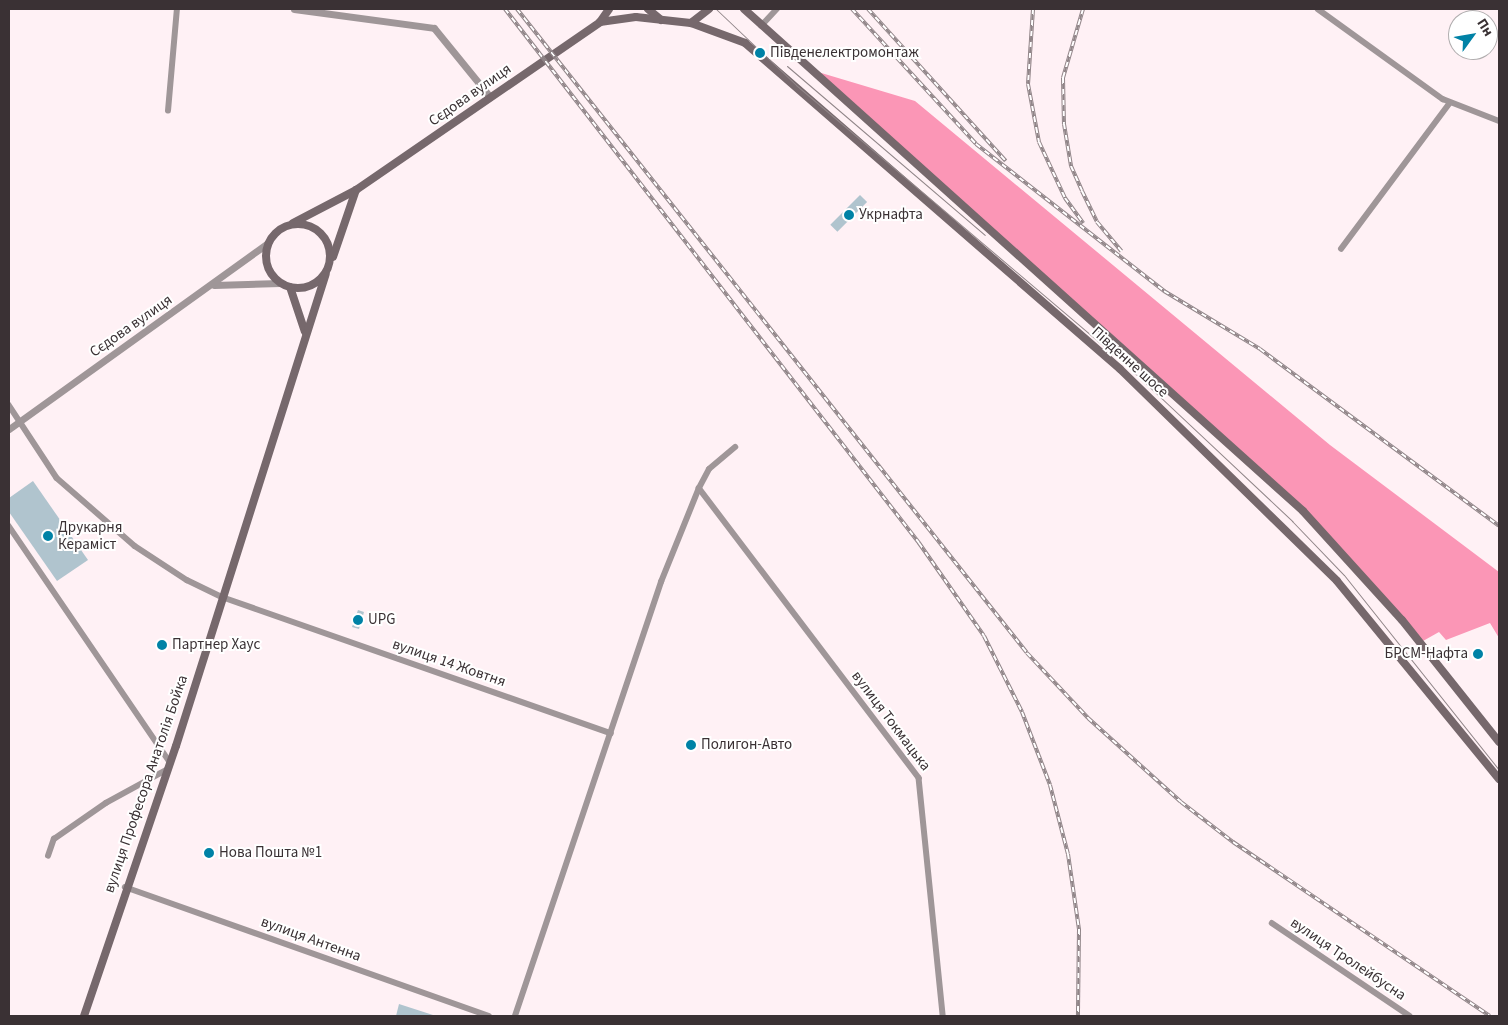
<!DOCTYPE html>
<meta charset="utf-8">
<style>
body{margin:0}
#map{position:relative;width:1508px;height:1025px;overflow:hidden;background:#fff1f5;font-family:"Source Sans 3",sans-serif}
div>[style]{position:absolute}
.forest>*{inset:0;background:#fb96b6}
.building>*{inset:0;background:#b0c4ce;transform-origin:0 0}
.minor>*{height:5.5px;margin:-2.75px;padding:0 2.75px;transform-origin:2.75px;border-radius:2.75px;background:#9f9698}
.tertiary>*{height:7px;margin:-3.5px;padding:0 3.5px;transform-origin:3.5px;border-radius:3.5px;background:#9f9698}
.secondary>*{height:8px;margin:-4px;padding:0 4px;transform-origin:4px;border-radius:4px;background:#76686c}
.secondary>.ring{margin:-4px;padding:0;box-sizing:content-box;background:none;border:8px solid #76686c;border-radius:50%}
.tram>*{height:1px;margin:-0.5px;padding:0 0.5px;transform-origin:0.5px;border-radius:0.5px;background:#908588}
.rail>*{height:4px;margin-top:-2px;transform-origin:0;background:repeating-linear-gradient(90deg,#fff 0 5.5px,#908588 0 11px);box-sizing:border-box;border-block:1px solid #908588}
.dots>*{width:14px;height:14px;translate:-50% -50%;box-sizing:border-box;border:2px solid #fff;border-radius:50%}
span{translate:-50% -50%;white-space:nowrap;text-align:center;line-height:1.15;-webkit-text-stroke:4px #fff;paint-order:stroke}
.poi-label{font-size:15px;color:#3a3134}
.left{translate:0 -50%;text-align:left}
.right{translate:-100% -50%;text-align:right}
.street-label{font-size:15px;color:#3a3134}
.frame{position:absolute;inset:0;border:10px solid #3a3134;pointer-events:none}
.north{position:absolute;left:1448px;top:10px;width:50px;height:50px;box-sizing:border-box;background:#fff;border:1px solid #b0adae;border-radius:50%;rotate:58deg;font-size:14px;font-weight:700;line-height:20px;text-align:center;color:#3a3134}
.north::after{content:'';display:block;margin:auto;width:18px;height:22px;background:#0082a6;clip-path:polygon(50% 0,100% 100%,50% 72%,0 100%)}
</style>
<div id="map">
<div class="forest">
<div style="clip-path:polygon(808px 69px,915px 101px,1330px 445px,1499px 572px,1499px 638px,1490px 623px,1446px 640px,1439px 632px,1423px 641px,1303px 511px)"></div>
</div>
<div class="building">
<div style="left:860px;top:195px;width:10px;height:42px;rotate:45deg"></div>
<div style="clip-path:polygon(33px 481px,88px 560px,57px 581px,9px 512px,9px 498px)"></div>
<div style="clip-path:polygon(358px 610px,364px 612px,359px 629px,352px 627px)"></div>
<div style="clip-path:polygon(399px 1004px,433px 1015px,432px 1016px,396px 1016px)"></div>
</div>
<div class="minor">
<div style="left:1318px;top:9px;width:154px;rotate:35.8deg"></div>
<div style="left:1443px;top:99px;width:60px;rotate:21.4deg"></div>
<div style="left:761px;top:26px;width:23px;rotate:-47deg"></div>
<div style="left:168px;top:111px;width:102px;rotate:-85deg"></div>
<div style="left:1341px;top:249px;width:182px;rotate:-53.3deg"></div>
<div style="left:9px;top:405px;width:87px;rotate:56.7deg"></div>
<div style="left:57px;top:478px;width:103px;rotate:41.1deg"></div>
<div style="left:135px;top:546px;width:62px;rotate:33.2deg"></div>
<div style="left:187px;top:580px;width:39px;rotate:26deg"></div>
<div style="left:222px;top:597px;width:412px;rotate:19.3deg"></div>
<div style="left:699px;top:488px;width:364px;rotate:52.8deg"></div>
<div style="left:919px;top:778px;width:239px;rotate:84.2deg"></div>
<div style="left:9px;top:526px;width:286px;rotate:55.7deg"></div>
<div style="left:48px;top:856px;width:18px;rotate:-71deg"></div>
<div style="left:54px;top:839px;width:63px;rotate:-34.7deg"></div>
<div style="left:106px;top:803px;width:71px;rotate:-28.7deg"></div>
<div style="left:125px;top:887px;width:386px;rotate:19.5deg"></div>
<div style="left:1272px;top:923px;width:166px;rotate:34deg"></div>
<div style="left:515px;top:1016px;width:458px;rotate:-71.4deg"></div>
<div style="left:661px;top:582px;width:101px;rotate:-68deg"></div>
<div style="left:699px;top:488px;width:21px;rotate:-62deg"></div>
<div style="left:709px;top:469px;width:34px;rotate:-40deg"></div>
</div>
<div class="tertiary">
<div style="left:294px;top:9px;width:141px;rotate:7.7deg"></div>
<div style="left:434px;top:28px;width:89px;rotate:50.9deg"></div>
<div style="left:214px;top:285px;width:66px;rotate:-1.7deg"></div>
<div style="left:9px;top:429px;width:319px;rotate:-35.7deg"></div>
</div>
<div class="secondary">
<div style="left:648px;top:9px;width:17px;rotate:40deg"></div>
<div style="left:744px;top:9px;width:751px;rotate:41.92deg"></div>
<div style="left:1303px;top:511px;width:147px;rotate:47.8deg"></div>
<div style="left:1402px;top:620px;width:156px;rotate:51.5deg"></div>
<div style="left:600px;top:22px;width:16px;rotate:-55deg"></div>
<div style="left:691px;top:23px;width:58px;rotate:20.3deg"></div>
<div style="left:745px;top:43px;width:497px;rotate:41deg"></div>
<div style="left:1120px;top:369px;width:303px;rotate:44.3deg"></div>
<div style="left:1337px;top:581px;width:256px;rotate:50.7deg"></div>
<div style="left:293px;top:223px;width:71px;rotate:-27.6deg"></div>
<div style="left:356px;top:190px;width:296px;rotate:-34.5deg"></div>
<div style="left:600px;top:22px;width:36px;rotate:-8deg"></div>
<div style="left:636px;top:17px;width:55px;rotate:6.2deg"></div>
<div style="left:691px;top:23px;width:23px;rotate:-38deg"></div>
<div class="ring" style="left:266px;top:224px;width:56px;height:56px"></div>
<div style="left:333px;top:257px;width:71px;rotate:-71.1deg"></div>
<div style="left:290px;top:287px;width:47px;rotate:71.6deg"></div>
<div style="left:84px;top:1016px;width:285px;rotate:-71.2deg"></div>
<div style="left:176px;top:746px;width:495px;rotate:-72.4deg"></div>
</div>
<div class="tram">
<div style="left:716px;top:9px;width:110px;rotate:43.5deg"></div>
<div style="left:796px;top:85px;width:430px;rotate:40.3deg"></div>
<div style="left:1124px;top:363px;width:231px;rotate:43.2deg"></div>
<div style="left:1292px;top:521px;width:75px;rotate:46.1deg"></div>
<div style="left:1344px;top:575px;width:249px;rotate:51.5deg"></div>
<div style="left:787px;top:66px;width:260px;rotate:40.5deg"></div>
</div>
<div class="rail">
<div style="left:505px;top:9px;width:676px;rotate:52.21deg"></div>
<div style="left:919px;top:543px;width:113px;rotate:55deg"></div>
<div style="left:984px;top:636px;width:85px;rotate:63.4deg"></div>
<div style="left:1022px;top:712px;width:78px;rotate:69deg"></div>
<div style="left:1050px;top:785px;width:71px;rotate:75.4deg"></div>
<div style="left:1068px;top:854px;width:76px;rotate:81.7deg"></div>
<div style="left:1079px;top:929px;width:87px;rotate:90.7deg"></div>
<div style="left:517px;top:9px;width:821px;rotate:51.62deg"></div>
<div style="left:1027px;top:653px;width:89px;rotate:46.8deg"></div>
<div style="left:1088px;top:718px;width:125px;rotate:42.1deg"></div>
<div style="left:1181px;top:802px;width:66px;rotate:37.6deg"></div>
<div style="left:1233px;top:842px;width:310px;rotate:34.1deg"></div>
<div style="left:852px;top:9px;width:183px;rotate:47.4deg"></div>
<div style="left:976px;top:144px;width:239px;rotate:38deg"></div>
<div style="left:1164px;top:291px;width:112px;rotate:31.1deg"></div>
<div style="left:1260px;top:349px;width:297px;rotate:36.5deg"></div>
<div style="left:868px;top:9px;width:205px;rotate:47.8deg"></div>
<div style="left:1033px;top:9px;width:75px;rotate:93.8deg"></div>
<div style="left:1028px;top:84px;width:59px;rotate:79.3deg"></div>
<div style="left:1039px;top:142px;width:62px;rotate:65.1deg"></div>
<div style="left:1065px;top:198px;width:31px;rotate:54deg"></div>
<div style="left:1083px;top:9px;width:72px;rotate:106.2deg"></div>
<div style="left:1063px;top:78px;width:46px;rotate:88.8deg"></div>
<div style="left:1064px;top:124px;width:43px;rotate:80.5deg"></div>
<div style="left:1071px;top:166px;width:27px;rotate:66deg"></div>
<div style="left:1082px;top:191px;width:34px;rotate:64deg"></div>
<div style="left:1097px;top:222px;width:38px;rotate:50deg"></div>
</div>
<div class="dots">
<div style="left:760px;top:53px;background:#0082a6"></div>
<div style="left:849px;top:215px;background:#0082a6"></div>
<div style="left:48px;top:536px;background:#0082a6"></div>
<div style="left:358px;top:620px;background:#0082a6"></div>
<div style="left:162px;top:645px;background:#0082a6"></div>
<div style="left:1478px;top:654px;background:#0082a6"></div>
<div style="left:691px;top:745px;background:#0082a6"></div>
<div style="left:209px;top:853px;background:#0082a6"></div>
</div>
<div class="poi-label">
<span class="left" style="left:770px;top:53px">Південелектромонтаж</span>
<span class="left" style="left:859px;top:215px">Укрнафта</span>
<span class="left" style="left:58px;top:536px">Друкарня<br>Кераміст</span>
<span class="left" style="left:368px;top:620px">UPG</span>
<span class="left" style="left:172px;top:645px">Партнер Хаус</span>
<span class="right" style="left:1468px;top:654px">БРСМ-Нафта</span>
<span class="left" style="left:701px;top:745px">Полигон-Авто</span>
<span class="left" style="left:219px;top:853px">Нова Пошта №1</span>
</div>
<div class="street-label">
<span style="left:470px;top:95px;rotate:-35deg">Сєдова вулиця</span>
<span style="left:131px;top:326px;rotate:-35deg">Сєдова вулиця</span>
<span style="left:1130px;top:362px;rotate:42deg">Південне шосе</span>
<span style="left:449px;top:663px;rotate:19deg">вулиця 14 Жовтня</span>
<span style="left:891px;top:721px;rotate:53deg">вулиця Токмацька</span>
<span style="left:146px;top:784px;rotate:-71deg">вулиця Професора Анатолія Бойка</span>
<span style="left:311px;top:939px;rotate:20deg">вулиця Антенна</span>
<span style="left:1348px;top:959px;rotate:34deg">вулиця Тролейбусна</span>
</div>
<div class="frame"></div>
<div class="north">Пн</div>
</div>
